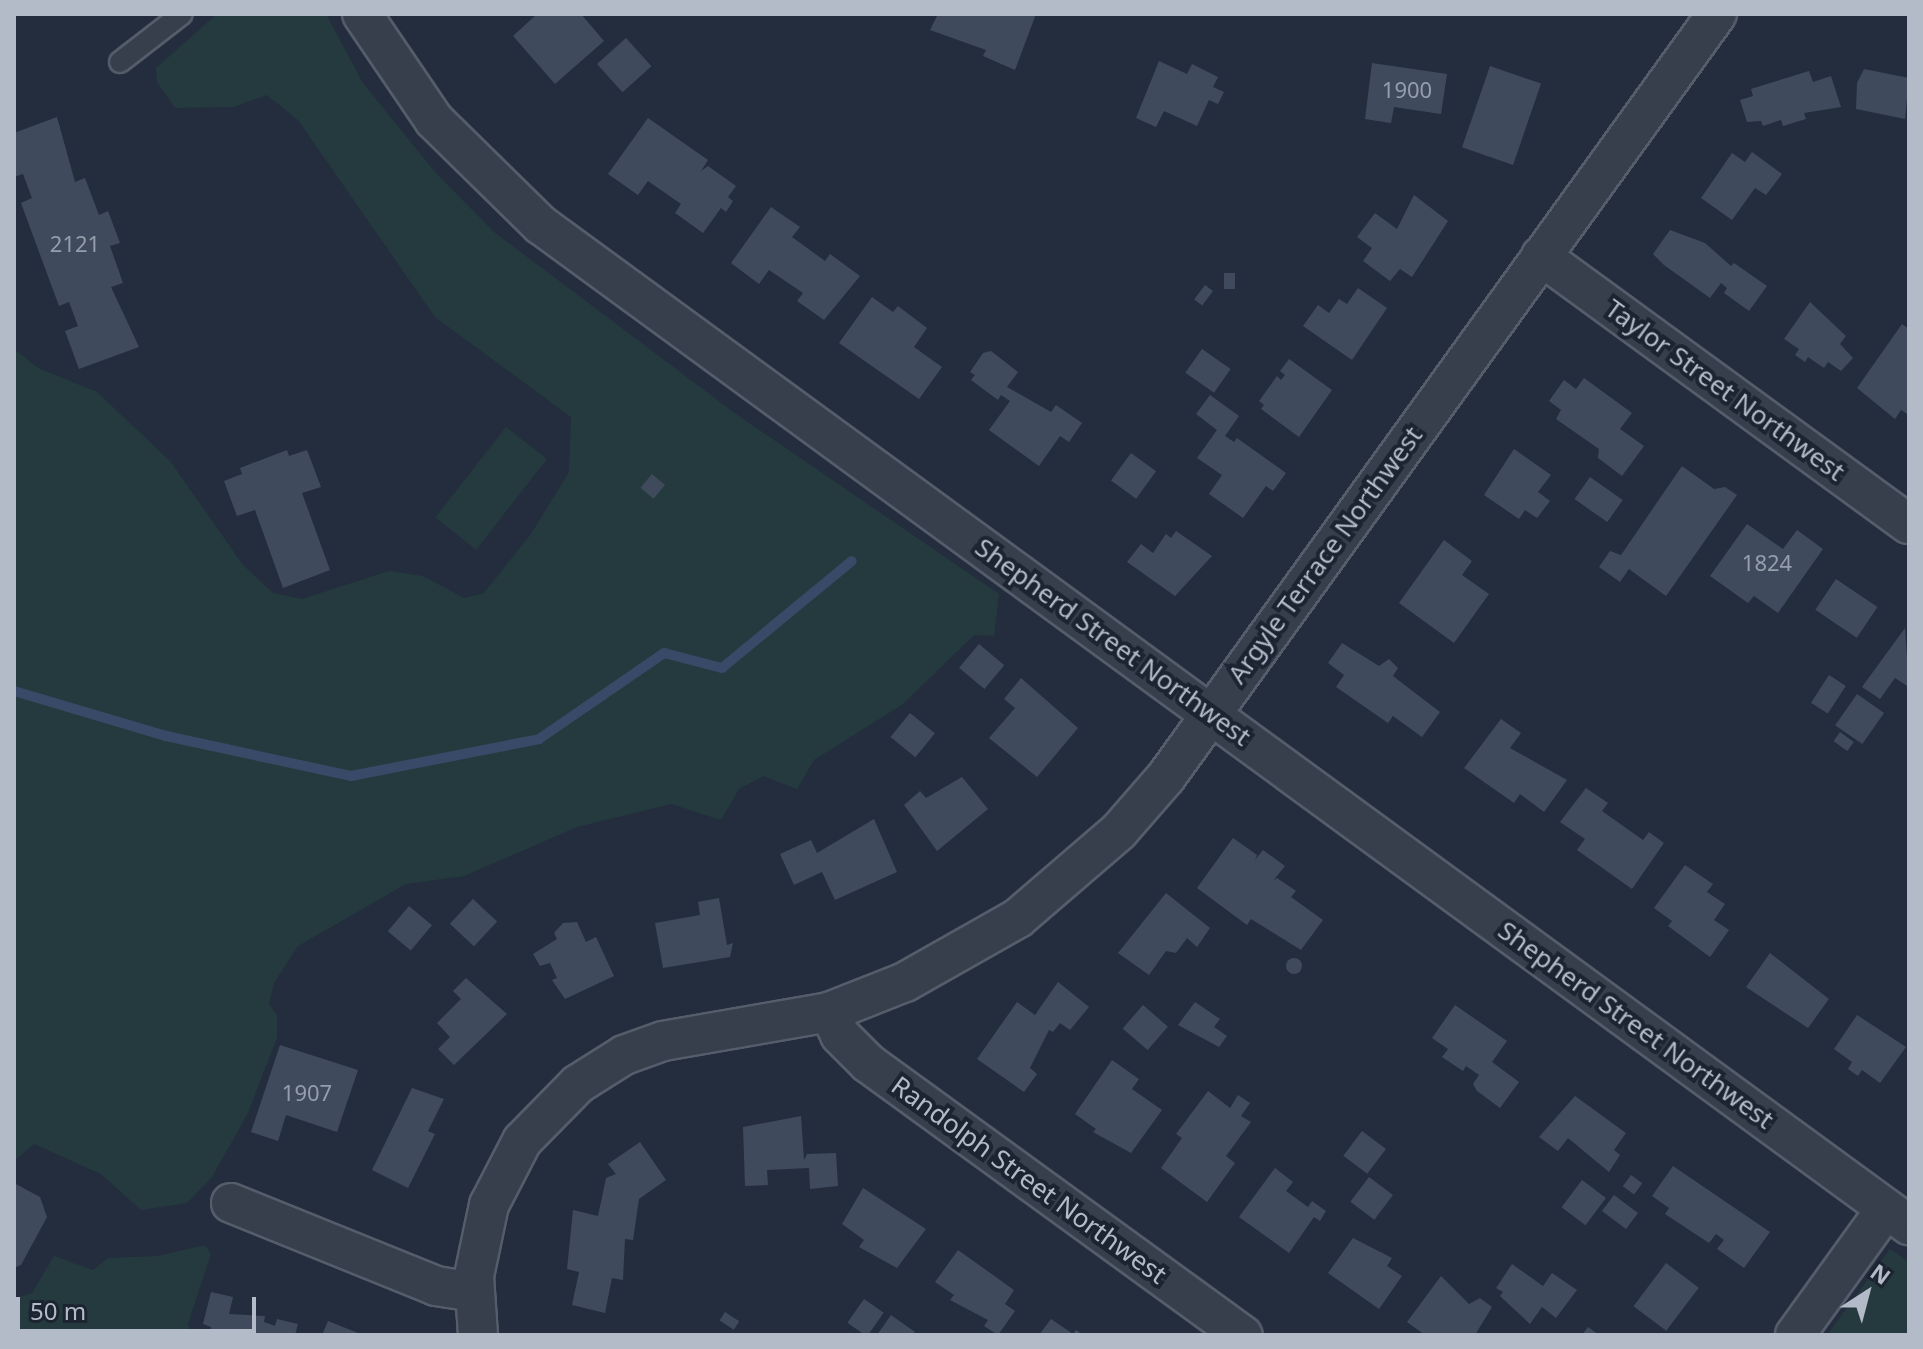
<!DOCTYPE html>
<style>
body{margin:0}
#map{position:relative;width:1923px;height:1349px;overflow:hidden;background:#232d3d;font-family:"Noto Sans",sans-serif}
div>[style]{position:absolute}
.green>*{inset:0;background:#253a3e;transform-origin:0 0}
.stream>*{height:10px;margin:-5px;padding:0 5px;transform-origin:5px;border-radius:5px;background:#384a67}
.building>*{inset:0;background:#3f4b5c;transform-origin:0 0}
.round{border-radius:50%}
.roads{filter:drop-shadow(2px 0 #555d6b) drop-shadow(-2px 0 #555d6b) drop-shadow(0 2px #555d6b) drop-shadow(0 -2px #555d6b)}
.lane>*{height:20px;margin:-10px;padding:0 10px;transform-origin:10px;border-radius:10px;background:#373f4d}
.street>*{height:38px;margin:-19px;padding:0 19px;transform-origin:19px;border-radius:19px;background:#373f4d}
span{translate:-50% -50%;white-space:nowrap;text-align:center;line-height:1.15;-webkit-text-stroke:8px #1c2432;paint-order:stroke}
.number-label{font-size:22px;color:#969ead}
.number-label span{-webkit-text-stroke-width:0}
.street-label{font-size:26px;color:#b3bac8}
.frame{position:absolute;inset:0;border:16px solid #b3bac8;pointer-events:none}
.north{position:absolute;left:1827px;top:1253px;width:80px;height:80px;-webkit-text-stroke:6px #1c2432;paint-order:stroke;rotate:36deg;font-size:22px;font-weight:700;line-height:32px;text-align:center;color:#b3bac8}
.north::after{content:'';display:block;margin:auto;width:28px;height:36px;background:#b3bac8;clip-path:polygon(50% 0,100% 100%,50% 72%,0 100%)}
.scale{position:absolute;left:16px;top:1297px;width:240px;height:36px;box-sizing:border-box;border:4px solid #b3bac8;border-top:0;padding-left:10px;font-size:24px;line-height:28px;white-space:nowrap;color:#b3bac8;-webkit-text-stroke:6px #1c2432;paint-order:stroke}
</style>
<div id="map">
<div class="green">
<div style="clip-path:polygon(217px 14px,326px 14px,363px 83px,435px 172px,494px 232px,736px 414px,999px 594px,994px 636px,974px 635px,903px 704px,814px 760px,797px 789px,763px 776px,739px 789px,721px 820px,671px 804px,577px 827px,464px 876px,406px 884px,298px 946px,274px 983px,269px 1004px,277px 1015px,277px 1038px,247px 1115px,212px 1177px,187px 1203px,141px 1210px,101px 1174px,34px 1144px,14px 1161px,14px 349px,38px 368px,97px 392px,170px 461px,243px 565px,273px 593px,302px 599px,389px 571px,423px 576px,464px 598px,484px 593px,531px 534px,569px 472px,571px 417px,435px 317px,298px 120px,267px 95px,233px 107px,175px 108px,157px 82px,156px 68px)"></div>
<div style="left:506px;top:427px;width:52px;height:115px;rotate:38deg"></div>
<div style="clip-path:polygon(205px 1245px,211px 1254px,188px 1324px,194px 1335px,14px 1335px,14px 1299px,32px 1293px,54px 1256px,93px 1270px,108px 1258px,158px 1256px)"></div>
<div style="clip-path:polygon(1890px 1249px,1909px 1262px,1909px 1335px,1827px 1335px)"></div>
</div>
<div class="stream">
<div style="left:14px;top:691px;width:159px;rotate:16.5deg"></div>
<div style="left:166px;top:736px;width:189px;rotate:12.2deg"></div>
<div style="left:351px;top:776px;width:192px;rotate:-11.1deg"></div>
<div style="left:539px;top:739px;width:152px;rotate:-34.5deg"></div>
<div style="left:664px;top:653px;width:60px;rotate:14.5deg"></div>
<div style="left:722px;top:668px;width:168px;rotate:-39.5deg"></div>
</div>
<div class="building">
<div style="clip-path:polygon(537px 14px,581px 14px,604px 41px,555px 84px,513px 36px)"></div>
<div style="clip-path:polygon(938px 14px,1036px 14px,1015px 70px,983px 56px,986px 50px,930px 30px)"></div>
<div style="left:626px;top:38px;width:38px;height:39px;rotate:48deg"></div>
<div style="clip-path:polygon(1159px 61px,1187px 74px,1192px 64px,1218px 77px,1213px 87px,1224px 92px,1218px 104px,1209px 100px,1197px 126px,1164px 111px,1156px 127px,1136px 118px)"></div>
<div style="clip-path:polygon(1372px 63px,1447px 74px,1441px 114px,1394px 107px,1391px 123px,1365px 119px)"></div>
<div style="left:1490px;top:66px;width:54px;height:86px;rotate:19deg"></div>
<div style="clip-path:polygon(1864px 69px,1909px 78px,1905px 119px,1856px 109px,1857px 83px)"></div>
<div style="clip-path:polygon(1809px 71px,1813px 82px,1831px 76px,1841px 107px,1804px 113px,1806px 119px,1783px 126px,1781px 120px,1763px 126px,1761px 121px,1747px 122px,1740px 100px,1753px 96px,1751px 89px)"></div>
<div style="clip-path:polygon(57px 117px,75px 182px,85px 178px,99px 215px,108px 211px,120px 243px,110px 246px,123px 283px,111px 287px,139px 347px,79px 369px,65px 331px,78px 326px,69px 302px,59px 306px,21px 203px,32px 198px,23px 174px,14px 177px,14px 133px)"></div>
<div style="clip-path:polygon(648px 118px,708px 160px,701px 171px,708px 166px,736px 186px,728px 197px,733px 201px,726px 212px,721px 208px,703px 233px,675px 213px,681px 204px,648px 181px,638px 195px,608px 174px)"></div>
<div style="clip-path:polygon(1752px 152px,1782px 174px,1766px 195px,1755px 188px,1732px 220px,1701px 198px,1732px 153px,1745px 162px)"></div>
<div style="clip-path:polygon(1414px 195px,1448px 221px,1412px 277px,1400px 269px,1390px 281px,1363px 261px,1372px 248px,1357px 237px,1375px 213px,1397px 229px)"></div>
<div style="clip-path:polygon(771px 207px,800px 227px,792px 237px,825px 261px,830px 254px,860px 276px,824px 320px,797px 301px,803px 293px,769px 270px,759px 284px,731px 263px)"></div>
<div style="clip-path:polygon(1670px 230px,1705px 243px,1731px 266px,1734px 263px,1767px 286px,1749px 311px,1724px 293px,1727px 288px,1721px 283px,1710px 298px,1664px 265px,1653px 254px)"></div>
<div style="left:1224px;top:273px;width:11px;height:16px"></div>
<div style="left:1205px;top:285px;width:10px;height:18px;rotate:37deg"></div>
<div style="clip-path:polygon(1358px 288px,1387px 308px,1352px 360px,1303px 326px,1318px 305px,1329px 313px,1339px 299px,1347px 304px)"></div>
<div style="clip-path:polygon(872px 297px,893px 312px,898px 306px,927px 328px,914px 347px,942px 367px,919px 399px,839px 343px)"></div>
<div style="clip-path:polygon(1810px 302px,1846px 336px,1840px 344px,1853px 358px,1841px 371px,1828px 362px,1824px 368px,1808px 357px,1805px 362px,1795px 355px,1799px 349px,1784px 339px)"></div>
<div style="clip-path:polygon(1902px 324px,1909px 329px,1909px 415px,1901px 410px,1895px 419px,1857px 388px)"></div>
<div style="left:1202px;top:349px;width:35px;height:29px;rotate:35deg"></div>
<div style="clip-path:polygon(991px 351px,1018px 372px,1007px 387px,1051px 412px,1056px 405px,1082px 423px,1069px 442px,1060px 436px,1039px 466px,989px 430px,1010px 401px,1001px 395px,998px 400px,971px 380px,975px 375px,970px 372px,983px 353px)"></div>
<div style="clip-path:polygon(1289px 359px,1332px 390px,1299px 437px,1261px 409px,1264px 405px,1259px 401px,1277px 376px,1281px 380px,1285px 375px,1280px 371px)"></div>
<div style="clip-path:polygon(1584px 378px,1632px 413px,1620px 429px,1644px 446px,1622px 476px,1598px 458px,1599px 449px,1556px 419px,1561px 410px,1549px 401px,1564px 380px,1576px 389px)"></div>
<div style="clip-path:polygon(1210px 395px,1239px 416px,1225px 436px,1234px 442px,1237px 438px,1286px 473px,1273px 491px,1266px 486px,1243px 518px,1209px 494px,1222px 475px,1197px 458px,1217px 430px,1196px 414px)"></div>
<div style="clip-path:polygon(1514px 449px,1551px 475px,1538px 492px,1550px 501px,1537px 518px,1525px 510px,1519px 519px,1484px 495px)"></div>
<div style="clip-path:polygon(287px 450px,289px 456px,307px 450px,321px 487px,302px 493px,330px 570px,283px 588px,255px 510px,237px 516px,224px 481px,242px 474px,240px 468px)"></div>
<div style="left:1131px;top:453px;width:31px;height:34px;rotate:36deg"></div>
<div style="clip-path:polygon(1682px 466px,1714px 489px,1725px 487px,1737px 495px,1666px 596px,1629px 569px,1620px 582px,1599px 567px,1610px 551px,1621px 555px)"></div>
<div style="left:652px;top:474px;width:17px;height:18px;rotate:40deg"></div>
<div style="left:1590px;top:477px;width:40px;height:27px;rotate:35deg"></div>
<div style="clip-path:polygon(1747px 524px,1783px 549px,1797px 530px,1823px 549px,1778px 613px,1754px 596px,1748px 603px,1710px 576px)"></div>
<div style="clip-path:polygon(1176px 531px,1212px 556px,1175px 596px,1127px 562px,1141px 544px,1153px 553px,1166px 534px,1171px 538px)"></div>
<div style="clip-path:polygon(1444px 540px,1472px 561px,1462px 575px,1489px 594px,1454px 643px,1399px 603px)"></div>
<div style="left:1836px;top:579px;width:50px;height:37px;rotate:34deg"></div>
<div style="clip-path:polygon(1905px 628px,1909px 687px,1895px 678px,1880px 699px,1862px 687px)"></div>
<div style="clip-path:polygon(1342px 643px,1379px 666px,1389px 659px,1398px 668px,1393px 676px,1440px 712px,1422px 737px,1393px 716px,1388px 723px,1336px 687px,1344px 675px,1328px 663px)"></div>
<div style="left:979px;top:644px;width:33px;height:31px;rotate:40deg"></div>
<div style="left:1829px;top:675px;width:20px;height:33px;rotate:33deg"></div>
<div style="clip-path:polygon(1021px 678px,1078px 728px,1037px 777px,989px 738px,1015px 708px,1004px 699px)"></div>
<div style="left:1857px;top:694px;width:33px;height:38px;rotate:35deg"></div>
<div style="left:910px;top:713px;width:32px;height:31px;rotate:39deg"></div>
<div style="clip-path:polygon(1501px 719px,1521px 733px,1510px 748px,1567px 780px,1544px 812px,1520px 794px,1514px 803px,1464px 768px)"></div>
<div style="left:1840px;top:732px;width:17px;height:11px;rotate:36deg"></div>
<div style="clip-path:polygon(962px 777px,988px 809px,937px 851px,904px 805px,920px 791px,926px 798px)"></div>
<div style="clip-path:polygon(1586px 788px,1608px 803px,1602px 811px,1643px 840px,1649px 832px,1664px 843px,1632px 889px,1577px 850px,1585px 839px,1560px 822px)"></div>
<div style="clip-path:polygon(874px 819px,897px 872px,835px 900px,822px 872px,794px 885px,780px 854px,811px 840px,817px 853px)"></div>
<div style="clip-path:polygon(1233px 838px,1257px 855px,1255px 860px,1263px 850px,1285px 866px,1273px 881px,1277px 878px,1296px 891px,1291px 897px,1323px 920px,1301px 950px,1251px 919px,1247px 925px,1197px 888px)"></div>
<div style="clip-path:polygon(1685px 865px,1713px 884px,1707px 892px,1725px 904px,1714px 920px,1729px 930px,1710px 957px,1668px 926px,1672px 921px,1654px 908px)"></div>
<div style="clip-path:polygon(1166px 893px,1210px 928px,1197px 947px,1187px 938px,1176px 953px,1166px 951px,1149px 975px,1118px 953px)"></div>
<div style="clip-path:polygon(719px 898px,727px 945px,733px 943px,730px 957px,663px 968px,655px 923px,700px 915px,698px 902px)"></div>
<div style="left:473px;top:899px;width:33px;height:34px;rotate:43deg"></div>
<div style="left:409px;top:906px;width:30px;height:33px;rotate:40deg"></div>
<div style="clip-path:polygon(577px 922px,586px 942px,596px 937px,614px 976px,565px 999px,552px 980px,557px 978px,550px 963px,540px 966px,533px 954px,557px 939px,554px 933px,563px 923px)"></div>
<div style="clip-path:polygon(1770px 953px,1829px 999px,1808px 1028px,1746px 987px)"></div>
<div class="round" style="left:1286px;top:958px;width:16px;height:16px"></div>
<div style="clip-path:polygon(466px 978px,507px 1014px,454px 1065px,438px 1049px,450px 1037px,437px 1023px,461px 999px,453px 991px)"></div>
<div style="clip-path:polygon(1058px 982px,1089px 1007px,1070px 1030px,1060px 1023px,1053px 1032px,1049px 1030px,1030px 1068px,1037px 1074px,1024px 1092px,977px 1059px,1017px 1002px,1035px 1015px)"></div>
<div style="clip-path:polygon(1195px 1002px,1220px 1019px,1214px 1027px,1227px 1036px,1219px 1047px,1178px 1025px)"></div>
<div style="left:1143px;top:1005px;width:33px;height:31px;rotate:41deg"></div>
<div style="clip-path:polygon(1455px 1005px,1507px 1041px,1492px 1062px,1519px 1082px,1500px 1108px,1477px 1091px,1473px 1084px,1479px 1075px,1466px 1066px,1463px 1071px,1442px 1057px,1448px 1049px,1432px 1038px)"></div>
<div style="clip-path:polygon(1857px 1015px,1906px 1047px,1880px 1083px,1862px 1070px,1858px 1076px,1848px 1069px,1852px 1062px,1834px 1049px)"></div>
<div style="clip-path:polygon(280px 1045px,358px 1070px,337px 1132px,286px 1115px,278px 1141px,251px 1132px)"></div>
<div style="clip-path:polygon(1112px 1060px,1139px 1079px,1132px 1089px,1162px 1110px,1131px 1153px,1093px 1132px,1096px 1129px,1075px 1114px)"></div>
<div style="clip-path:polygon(412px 1088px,444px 1099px,428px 1131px,435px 1134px,408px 1188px,372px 1170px)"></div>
<div style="clip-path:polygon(1208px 1091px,1230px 1108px,1238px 1095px,1250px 1103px,1241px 1116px,1251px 1122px,1226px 1156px,1235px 1163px,1207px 1202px,1161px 1168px,1182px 1138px,1176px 1134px)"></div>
<div style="clip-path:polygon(1575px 1096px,1626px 1133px,1614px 1150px,1620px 1155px,1609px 1172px,1568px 1138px,1558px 1151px,1539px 1137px)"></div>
<div style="clip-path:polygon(801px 1116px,804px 1160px,807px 1154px,836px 1153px,838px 1186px,810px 1189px,809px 1168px,767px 1170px,768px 1185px,745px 1186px,743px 1127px)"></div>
<div style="left:1362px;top:1131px;width:30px;height:31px;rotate:37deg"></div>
<div style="clip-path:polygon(640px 1142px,666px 1180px,639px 1199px,633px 1240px,625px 1239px,623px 1280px,612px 1278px,605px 1313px,572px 1305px,579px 1272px,567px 1269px,573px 1210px,598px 1216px,606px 1178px,616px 1174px,608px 1164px)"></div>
<div style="clip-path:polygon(1673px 1166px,1770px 1232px,1744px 1268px,1717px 1249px,1724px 1240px,1716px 1234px,1709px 1243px,1665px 1214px,1669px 1208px,1652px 1196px)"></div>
<div style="clip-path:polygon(1275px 1168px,1293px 1182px,1286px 1191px,1308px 1207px,1312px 1201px,1326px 1211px,1320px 1221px,1314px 1217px,1289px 1253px,1239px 1217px)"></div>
<div style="left:1631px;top:1175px;width:14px;height:14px;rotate:36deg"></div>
<div style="left:1369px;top:1177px;width:30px;height:31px;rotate:37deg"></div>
<div style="left:1582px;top:1180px;width:30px;height:34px;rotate:37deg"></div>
<div style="clip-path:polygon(14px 1183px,40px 1197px,47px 1217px,21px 1265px,14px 1268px)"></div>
<div style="clip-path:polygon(863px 1188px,926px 1229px,897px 1268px,859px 1247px,864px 1240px,842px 1224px)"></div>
<div style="left:1614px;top:1195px;width:30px;height:20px;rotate:37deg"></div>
<div style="clip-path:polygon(1353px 1238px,1392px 1258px,1387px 1266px,1402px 1276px,1379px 1309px,1328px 1273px)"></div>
<div style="clip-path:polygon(958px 1250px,1014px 1290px,1005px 1304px,1015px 1311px,998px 1335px,984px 1326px,988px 1320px,950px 1300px,954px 1295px,935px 1282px)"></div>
<div style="left:1666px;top:1263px;width:41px;height:54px;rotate:37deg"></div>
<div style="clip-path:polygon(1512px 1264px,1543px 1286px,1552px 1273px,1577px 1290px,1556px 1318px,1542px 1307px,1530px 1324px,1500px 1296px,1503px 1292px,1496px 1288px)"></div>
<div style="clip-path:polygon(1441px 1276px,1469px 1304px,1480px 1298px,1492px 1307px,1475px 1335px,1425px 1335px,1407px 1322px)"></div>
<div style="clip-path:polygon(211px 1292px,233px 1297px,229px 1314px,265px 1316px,264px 1322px,275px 1326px,277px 1319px,298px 1324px,295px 1335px,209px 1335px,211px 1327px,203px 1324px)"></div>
<div style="left:864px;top:1299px;width:24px;height:29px;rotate:35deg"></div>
<div style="left:725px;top:1312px;width:17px;height:10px;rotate:33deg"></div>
<div style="clip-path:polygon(891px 1315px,915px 1332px,913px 1335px,877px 1335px)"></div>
<div style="clip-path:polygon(1051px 1319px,1073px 1334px,1076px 1330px,1083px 1335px,1039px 1335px)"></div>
<div style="clip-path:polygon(328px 1321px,363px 1335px,322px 1335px)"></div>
<div style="clip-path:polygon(1588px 1327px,1599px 1335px,1582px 1335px)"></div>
</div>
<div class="roads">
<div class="lane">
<div style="left:120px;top:62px;width:78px;rotate:-37.7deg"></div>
</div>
<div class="street">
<div style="left:362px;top:14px;width:128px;rotate:55.8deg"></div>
<div style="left:434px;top:120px;width:150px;rotate:44.5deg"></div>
<div style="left:541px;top:225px;width:1695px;rotate:36.17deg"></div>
<div style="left:1541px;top:256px;width:455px;rotate:36.1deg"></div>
<div style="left:829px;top:1012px;width:25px;rotate:64deg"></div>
<div style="left:840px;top:1035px;width:40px;rotate:45deg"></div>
<div style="left:868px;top:1063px;width:463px;rotate:36deg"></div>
<div style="left:231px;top:1203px;width:221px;rotate:22deg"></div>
<div style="left:436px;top:1286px;width:37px;rotate:9deg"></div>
<div style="left:478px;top:1335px;width:59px;rotate:-93.9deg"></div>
<div style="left:474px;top:1276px;width:73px;rotate:-78.1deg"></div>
<div style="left:489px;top:1205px;width:72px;rotate:-62.7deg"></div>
<div style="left:522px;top:1141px;width:80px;rotate:-45.5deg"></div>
<div style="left:578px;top:1084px;width:54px;rotate:-32.2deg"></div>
<div style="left:624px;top:1055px;width:41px;rotate:-19.7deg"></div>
<div style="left:663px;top:1041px;width:169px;rotate:-9.9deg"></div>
<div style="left:829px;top:1012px;width:82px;rotate:-21.5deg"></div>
<div style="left:905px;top:982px;width:130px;rotate:-29.5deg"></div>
<div style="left:1018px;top:918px;width:133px;rotate:-40.7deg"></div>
<div style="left:1119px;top:831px;width:72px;rotate:-49deg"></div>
<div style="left:1166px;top:777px;width:941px;rotate:-54.17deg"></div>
<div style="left:1795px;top:1335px;width:155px;rotate:-54.2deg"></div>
</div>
</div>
<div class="number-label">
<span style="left:1407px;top:90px">1900</span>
<span style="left:75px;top:244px">2121</span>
<span style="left:1767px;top:563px">1824</span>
<span style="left:307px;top:1093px">1907</span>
</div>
<div class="street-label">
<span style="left:1725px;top:390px;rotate:36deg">Taylor Street Northwest</span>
<span style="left:1325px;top:555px;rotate:-54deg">Argyle Terrace Northwest</span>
<span style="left:1113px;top:642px;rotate:36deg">Shepherd Street Northwest</span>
<span style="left:1636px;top:1025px;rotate:36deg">Shepherd Street Northwest</span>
<span style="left:1029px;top:1180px;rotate:36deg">Randolph Street Northwest</span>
</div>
<div class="frame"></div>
<div class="north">N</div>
<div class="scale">50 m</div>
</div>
